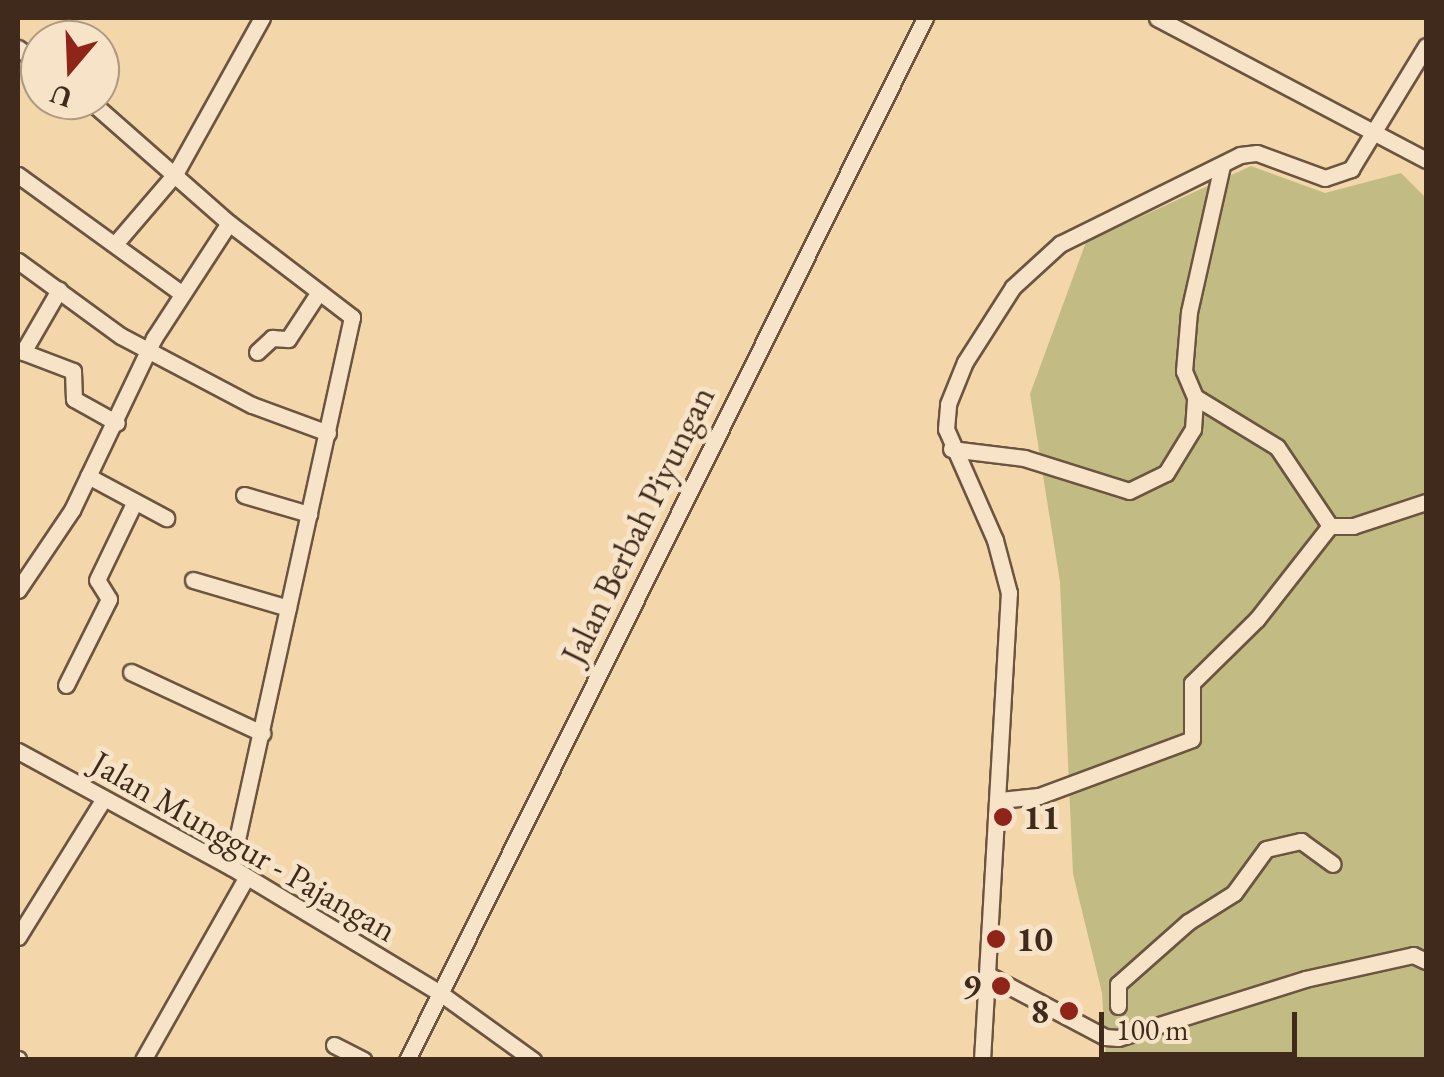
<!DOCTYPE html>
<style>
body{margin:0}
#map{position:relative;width:1444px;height:1077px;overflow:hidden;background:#f3d6aa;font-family:"EB Garamond",serif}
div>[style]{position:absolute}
.green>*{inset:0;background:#c2bc84}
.roads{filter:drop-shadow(2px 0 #6c5540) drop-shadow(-2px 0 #6c5540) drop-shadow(0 2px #6c5540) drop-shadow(0 -2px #6c5540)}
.minor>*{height:15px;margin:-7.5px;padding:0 7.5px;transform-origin:7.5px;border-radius:7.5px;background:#f7e4c8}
.dots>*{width:28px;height:28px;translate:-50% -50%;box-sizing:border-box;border:5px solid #f7e4c8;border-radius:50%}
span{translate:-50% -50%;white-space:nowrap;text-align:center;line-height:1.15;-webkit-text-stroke:10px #f7e4c8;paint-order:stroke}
.street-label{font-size:35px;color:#3f2a1c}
.poi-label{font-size:35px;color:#3f2a1c;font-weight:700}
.left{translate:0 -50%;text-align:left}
.right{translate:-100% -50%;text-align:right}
.frame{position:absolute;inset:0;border:20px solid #3f2a1c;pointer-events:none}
.north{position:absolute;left:20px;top:20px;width:100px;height:100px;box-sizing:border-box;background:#f7e4c8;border:2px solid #ad9a83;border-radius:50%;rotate:199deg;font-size:28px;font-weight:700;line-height:40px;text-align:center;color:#3f2a1c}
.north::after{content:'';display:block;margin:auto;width:35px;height:45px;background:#8f2418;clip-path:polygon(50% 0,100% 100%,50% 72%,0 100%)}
.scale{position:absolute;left:1099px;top:1012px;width:198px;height:45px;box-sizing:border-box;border:5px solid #3f2a1c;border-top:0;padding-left:12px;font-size:30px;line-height:35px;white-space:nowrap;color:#3f2a1c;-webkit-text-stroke:8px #f7e4c8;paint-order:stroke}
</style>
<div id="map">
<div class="green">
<div style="clip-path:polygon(1251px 166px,1325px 193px,1401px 173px,1426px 198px,1426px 1059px,1106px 1059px,1102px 993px,1073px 874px,1060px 582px,1030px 394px,1086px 242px)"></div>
</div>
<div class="roads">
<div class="minor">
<div style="left:1157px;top:18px;width:304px;rotate:27.8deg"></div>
<div style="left:18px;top:48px;width:27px;rotate:36deg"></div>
<div style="left:89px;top:100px;width:186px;rotate:41.3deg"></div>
<div style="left:229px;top:223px;width:155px;rotate:37.4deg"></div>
<div style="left:352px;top:317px;width:563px;rotate:102.41deg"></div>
<div style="left:18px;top:175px;width:201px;rotate:35.9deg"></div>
<div style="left:115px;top:244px;width:92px;rotate:-49.4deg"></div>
<div style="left:175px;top:174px;width:179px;rotate:-60.9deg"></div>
<div style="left:18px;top:261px;width:127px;rotate:36.1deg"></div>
<div style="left:121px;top:336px;width:148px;rotate:27.8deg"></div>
<div style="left:252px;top:405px;width:81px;rotate:20.2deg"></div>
<div style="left:18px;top:350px;width:59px;rotate:20.9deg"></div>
<div style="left:73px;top:371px;width:28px;rotate:88deg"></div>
<div style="left:74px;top:399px;width:49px;rotate:29.2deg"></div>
<div style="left:23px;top:352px;width:72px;rotate:-59.9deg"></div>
<div style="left:257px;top:352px;width:21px;rotate:-43deg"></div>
<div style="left:272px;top:338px;width:16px;rotate:4deg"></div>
<div style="left:288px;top:339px;width:56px;rotate:-56.6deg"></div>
<div style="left:1195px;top:397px;width:96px;rotate:31.4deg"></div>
<div style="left:1277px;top:447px;width:95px;rotate:56.1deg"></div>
<div style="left:1330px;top:526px;width:23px"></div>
<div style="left:1353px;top:526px;width:77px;rotate:-18.2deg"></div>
<div style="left:951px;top:449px;width:74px;rotate:7deg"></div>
<div style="left:1024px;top:458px;width:110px;rotate:17.4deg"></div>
<div style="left:1129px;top:491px;width:41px;rotate:-25.9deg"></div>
<div style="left:1166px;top:473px;width:52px;rotate:-58.5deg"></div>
<div style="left:1193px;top:429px;width:32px;rotate:-86deg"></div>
<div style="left:1195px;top:397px;width:28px;rotate:-113deg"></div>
<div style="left:1184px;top:371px;width:59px;rotate:-85.2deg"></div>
<div style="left:1189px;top:312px;width:151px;rotate:-77.3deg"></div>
<div style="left:88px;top:476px;width:89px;rotate:28.3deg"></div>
<div style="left:244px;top:495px;width:68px;rotate:16.3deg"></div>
<div style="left:193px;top:580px;width:99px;rotate:16.4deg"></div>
<div style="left:18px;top:590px;width:97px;rotate:-56deg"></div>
<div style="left:72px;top:510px;width:191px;rotate:-64.5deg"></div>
<div style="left:154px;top:338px;width:137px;rotate:-56.9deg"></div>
<div style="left:131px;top:672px;width:145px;rotate:25deg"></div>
<div style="left:66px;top:685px;width:96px;rotate:-63.4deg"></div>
<div style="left:109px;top:599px;width:22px;rotate:-122deg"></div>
<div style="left:97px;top:580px;width:85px;rotate:-64.3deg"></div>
<div style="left:18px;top:751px;width:243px;rotate:28.6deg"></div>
<div style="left:231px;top:867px;width:244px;rotate:31.1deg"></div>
<div style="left:440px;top:993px;width:115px;rotate:35.8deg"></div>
<div style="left:1000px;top:800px;width:39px;rotate:-6deg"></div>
<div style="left:1039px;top:796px;width:163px;rotate:-20.4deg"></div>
<div style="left:1192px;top:739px;width:56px;rotate:-90deg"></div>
<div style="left:1192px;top:683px;width:91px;rotate:-44.6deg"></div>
<div style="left:1257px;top:619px;width:118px;rotate:-51.9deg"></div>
<div style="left:18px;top:937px;width:161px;rotate:-58.2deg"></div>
<div style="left:990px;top:976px;width:130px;rotate:27.9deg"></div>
<div style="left:1105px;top:1037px;width:13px;rotate:4deg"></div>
<div style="left:1118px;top:1038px;width:196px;rotate:-17.5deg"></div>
<div style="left:1305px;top:979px;width:111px;rotate:-12.5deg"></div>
<div style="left:1413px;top:955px;width:14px;rotate:25deg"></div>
<div style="left:1118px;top:1006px;width:22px;rotate:-90deg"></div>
<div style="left:1118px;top:984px;width:94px;rotate:-41.5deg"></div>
<div style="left:1188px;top:922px;width:54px;rotate:-32.2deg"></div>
<div style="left:1234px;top:893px;width:54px;rotate:-54deg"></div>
<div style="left:1266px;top:849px;width:36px;rotate:-13deg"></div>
<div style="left:1301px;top:841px;width:39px;rotate:36deg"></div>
<div style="left:334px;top:1045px;width:33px;rotate:27deg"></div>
<div style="left:18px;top:1059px;width:1px;rotate:90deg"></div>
<div style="left:143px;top:1060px;width:209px;rotate:-60.5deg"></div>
<div style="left:407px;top:1060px;width:1164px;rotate:-63.57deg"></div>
<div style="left:982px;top:1060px;width:468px;rotate:-86.7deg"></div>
<div style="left:1009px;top:593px;width:55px;rotate:-104.8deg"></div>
<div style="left:995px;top:540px;width:121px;rotate:-113.8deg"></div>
<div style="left:946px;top:429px;width:25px;rotate:-85deg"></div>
<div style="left:948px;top:404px;width:45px;rotate:-68deg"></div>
<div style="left:965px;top:362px;width:89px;rotate:-57.4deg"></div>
<div style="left:1013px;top:287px;width:64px;rotate:-42.5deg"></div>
<div style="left:1060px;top:244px;width:201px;rotate:-26.3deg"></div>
<div style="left:1240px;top:155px;width:17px;rotate:-7deg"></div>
<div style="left:1257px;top:153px;width:72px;rotate:20.2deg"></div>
<div style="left:1325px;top:178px;width:28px;rotate:-19deg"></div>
<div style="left:1351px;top:169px;width:144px;rotate:-58.6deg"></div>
</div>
</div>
<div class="dots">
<div style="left:1003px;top:817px;background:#8f2418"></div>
<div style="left:996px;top:939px;background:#8f2418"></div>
<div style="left:1001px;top:986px;background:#8f2418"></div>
<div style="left:1069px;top:1011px;background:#8f2418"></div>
</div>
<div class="street-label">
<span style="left:638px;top:525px;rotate:-64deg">Jalan Berbah Piyungan</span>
<span style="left:244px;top:846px;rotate:30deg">Jalan Munggur - Pajangan</span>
</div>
<div class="poi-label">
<span class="left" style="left:1023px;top:817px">11</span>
<span class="left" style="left:1016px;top:939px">10</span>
<span class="right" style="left:981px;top:986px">9</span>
<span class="right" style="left:1049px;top:1011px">8</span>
</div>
<div class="frame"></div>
<div class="north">U</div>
<div class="scale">100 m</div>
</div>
